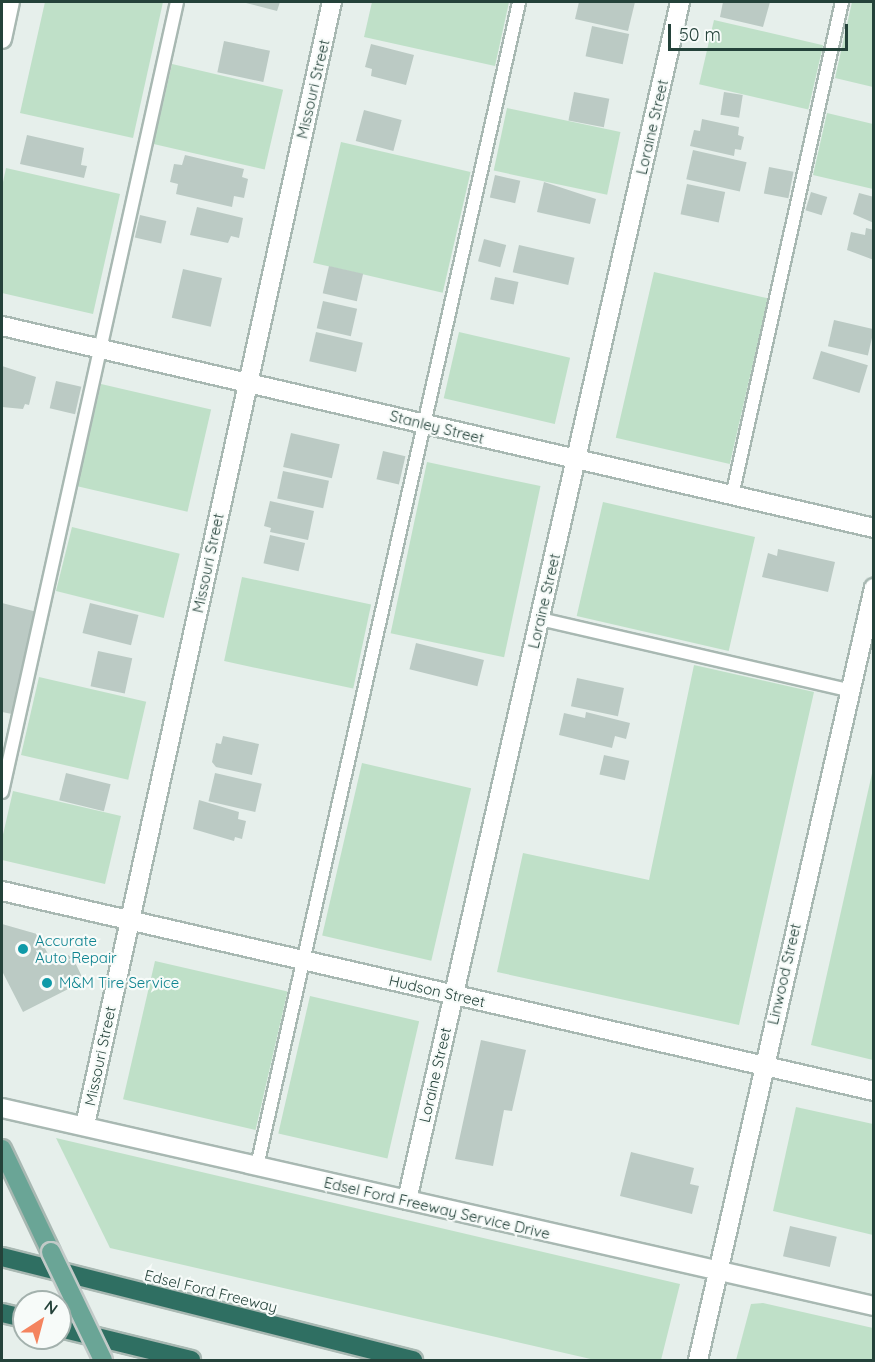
<!DOCTYPE html>
<style>
body{margin:0}
#map{position:relative;width:875px;height:1362px;overflow:hidden;background:#e6efeb;font-family:Quicksand,sans-serif}
div>[style]{position:absolute}
.green>*{inset:0;background:#bfe0c8;transform-origin:0 0}
.building>*{inset:0;background:#bbcac4;transform-origin:0 0}
.roads{filter:drop-shadow(2px 0 #a8b8b2) drop-shadow(-2px 0 #a8b8b2) drop-shadow(0 2px #a8b8b2) drop-shadow(0 -2px #a8b8b2)}
.lane>*{height:12px;margin:-6px;padding:0 6px;transform-origin:6px;border-radius:6px;background:#fff}
.street>*{height:18px;margin:-9px;padding:0 9px;transform-origin:9px;border-radius:9px;background:#fff}
.secondary>*{height:18px;margin:-9px;padding:0 9px;transform-origin:9px;border-radius:9px;background:#fff}
.primary>*{height:18px;margin:-9px;padding:0 9px;transform-origin:9px;border-radius:9px;background:#6aa596}
.highway>*{height:18px;margin:-9px;padding:0 9px;transform-origin:9px;border-radius:9px;background:#2f6f62}
.bridges{filter:drop-shadow(2px 0 #c2cac8) drop-shadow(-2px 0 #c2cac8) drop-shadow(0 2px #c2cac8) drop-shadow(0 -2px #c2cac8)}
.primary-bridge>*{height:18px;margin:-9px;padding:0 9px;transform-origin:9px;border-radius:9px;background:#6aa596}
.dots>*{width:16px;height:16px;translate:-50% -50%;box-sizing:border-box;border:3px solid #f7fbf9;border-radius:50%}
span{translate:-50% -50%;white-space:nowrap;text-align:center;line-height:1.15;-webkit-text-stroke:4.5px #f7fbf9;paint-order:stroke}
.street-label{font-size:15px;color:#24423a}
.culture-label{font-size:15px;color:#0d838f}
.left{translate:0 -50%;text-align:left}
.frame{position:absolute;inset:0;border:3px solid #24423a;pointer-events:none}
.north{position:absolute;left:12px;top:1290px;width:60px;height:60px;box-sizing:border-box;background:#f7fbf9;border:2px solid #a3b1ad;border-radius:50%;rotate:36deg;font-size:16px;font-weight:700;line-height:24px;text-align:center;color:#24423a}
.north::after{content:'';display:block;margin:auto;width:21px;height:27px;background:#f4845f;clip-path:polygon(50% 0,100% 100%,50% 72%,0 100%)}
.scale{position:absolute;left:668px;top:24px;width:180px;height:27px;box-sizing:border-box;border:3px solid #24423a;border-top:0;padding-left:8px;font-size:18px;line-height:21px;white-space:nowrap;color:#24423a;-webkit-text-stroke:4px #f7fbf9;paint-order:stroke}
</style>
<div id="map">
<div class="green">
<div style="clip-path:polygon(45px 2px,163px 2px,133px 138px,20px 113px)"></div>
<div style="clip-path:polygon(372px 2px,509px 2px,495px 66px,364px 37px)"></div>
<div style="clip-path:polygon(852px 2px,873px 2px,873px 87px,835px 78px)"></div>
<div style="left:714px;top:20px;width:112px;height:66px;rotate:13deg"></div>
<div style="left:172px;top:64px;width:114px;height:82px;rotate:13deg"></div>
<div style="left:507px;top:108px;width:116px;height:64px;rotate:12deg"></div>
<div style="clip-path:polygon(827px 113px,873px 124px,873px 189px,813px 175px)"></div>
<div style="left:341px;top:142px;width:133px;height:124px;rotate:13deg"></div>
<div style="clip-path:polygon(6px 168px,120px 194px,93px 314px,2px 293px,2px 187px)"></div>
<div style="left:654px;top:272px;width:117px;height:170px;rotate:13deg"></div>
<div style="left:459px;top:332px;width:114px;height:68px;rotate:13deg"></div>
<div style="left:101px;top:384px;width:113px;height:105px;rotate:13deg"></div>
<div style="left:427px;top:462px;width:116px;height:175px;rotate:12deg"></div>
<div style="left:603px;top:502px;width:156px;height:117px;rotate:13deg"></div>
<div style="left:72px;top:527px;width:111px;height:66px;rotate:14deg"></div>
<div style="left:242px;top:577px;width:132px;height:86px;rotate:12deg"></div>
<div style="clip-path:polygon(694px 665px,814px 692px,739px 1025px,497px 972px,523px 853px,649px 880px)"></div>
<div style="left:39px;top:677px;width:110px;height:80px;rotate:13deg"></div>
<div style="left:362px;top:763px;width:112px;height:177px;rotate:13deg"></div>
<div style="clip-path:polygon(873px 769px,873px 1060px,811px 1045px)"></div>
<div style="clip-path:polygon(13px 791px,121px 816px,105px 884px,2px 860px,2px 839px)"></div>
<div style="left:155px;top:961px;width:136px;height:142px;rotate:13deg"></div>
<div style="left:310px;top:996px;width:112px;height:141px;rotate:13deg"></div>
<div style="clip-path:polygon(796px 1107px,873px 1124px,873px 1235px,773px 1211px)"></div>
<div style="clip-path:polygon(56px 1138px,680px 1284px,661px 1360px,595px 1360px,110px 1248px)"></div>
<div style="clip-path:polygon(763px 1303px,873px 1328px,873px 1360px,736px 1360px,751px 1304px)"></div>
</div>
<div class="building">
<div style="clip-path:polygon(242px 2px,280px 2px,277px 11px)"></div>
<div style="clip-path:polygon(579px 2px,635px 2px,628px 31px,575px 19px)"></div>
<div style="clip-path:polygon(723px 2px,770px 2px,763px 27px,720px 17px)"></div>
<div style="left:592px;top:26px;width:38px;height:31px;rotate:12deg"></div>
<div style="left:224px;top:41px;width:47px;height:32px;rotate:12deg"></div>
<div style="clip-path:polygon(371px 44px,414px 55px,406px 85px,371px 76px,372px 69px,365px 67px)"></div>
<div style="left:574px;top:92px;width:36px;height:29px;rotate:11deg"></div>
<div style="left:724px;top:92px;width:19px;height:23px;rotate:9deg"></div>
<div style="left:364px;top:110px;width:39px;height:32px;rotate:15deg"></div>
<div style="clip-path:polygon(702px 119px,739px 127px,738px 135px,744px 137px,741px 150px,735px 149px,734px 156px,690px 146px,694px 130px,700px 131px)"></div>
<div style="clip-path:polygon(27px 135px,84px 148px,81px 165px,87px 166px,84px 178px,20px 164px)"></div>
<div style="left:693px;top:150px;width:55px;height:30px;rotate:13deg"></div>
<div style="clip-path:polygon(185px 155px,244px 169px,242px 177px,248px 179px,244px 198px,234px 196px,232px 207px,176px 194px,178px 184px,170px 182px,174px 164px,182px 165px)"></div>
<div style="left:769px;top:167px;width:25px;height:27px;rotate:11deg"></div>
<div style="left:495px;top:175px;width:26px;height:23px;rotate:13deg"></div>
<div style="clip-path:polygon(544px 182px,596px 199px,590px 224px,537px 212px)"></div>
<div style="left:687px;top:184px;width:39px;height:31px;rotate:12deg"></div>
<div style="left:811px;top:192px;width:17px;height:19px;rotate:17deg"></div>
<div style="clip-path:polygon(859px 193px,874px 197px,874px 223px,853px 214px)"></div>
<div style="clip-path:polygon(197px 207px,243px 218px,239px 238px,231px 236px,228px 243px,190px 235px)"></div>
<div style="left:140px;top:215px;width:27px;height:23px;rotate:13deg"></div>
<div style="clip-path:polygon(866px 228px,874px 230px,874px 260px,847px 250px,851px 232px,865px 235px)"></div>
<div style="left:484px;top:239px;width:23px;height:23px;rotate:15deg"></div>
<div style="left:519px;top:245px;width:57px;height:28px;rotate:13deg"></div>
<div style="left:329px;top:266px;width:35px;height:28px;rotate:13deg"></div>
<div style="left:183px;top:269px;width:40px;height:50px;rotate:13deg"></div>
<div style="left:495px;top:277px;width:24px;height:23px;rotate:12deg"></div>
<div style="left:323px;top:301px;width:35px;height:28px;rotate:13deg"></div>
<div style="left:834px;top:320px;width:41px;height:27px;rotate:13deg"></div>
<div style="left:316px;top:332px;width:48px;height:30px;rotate:13deg"></div>
<div style="left:821px;top:351px;width:49px;height:29px;rotate:17deg"></div>
<div style="clip-path:polygon(2px 366px,36px 377px,29px 405px,25px 404px,23px 409px,2px 407px)"></div>
<div style="left:56px;top:381px;width:26px;height:28px;rotate:13deg"></div>
<div style="left:291px;top:433px;width:50px;height:35px;rotate:13deg"></div>
<div style="left:383px;top:451px;width:23px;height:29px;rotate:13deg"></div>
<div style="left:283px;top:471px;width:47px;height:28px;rotate:12deg"></div>
<div style="clip-path:polygon(270px 501px,314px 511px,308px 540px,270px 532px,271px 528px,264px 526px)"></div>
<div style="left:270px;top:535px;width:36px;height:29px;rotate:13deg"></div>
<div style="clip-path:polygon(778px 549px,835px 562px,828px 592px,762px 577px,768px 553px,777px 556px)"></div>
<div style="clip-path:polygon(2px 603px,37px 612px,12px 714px,2px 712px)"></div>
<div style="left:90px;top:603px;width:50px;height:31px;rotate:14deg"></div>
<div style="left:416px;top:643px;width:70px;height:27px;rotate:14deg"></div>
<div style="left:98px;top:651px;width:35px;height:36px;rotate:12deg"></div>
<div style="left:577px;top:678px;width:48px;height:29px;rotate:12deg"></div>
<div style="clip-path:polygon(586px 712px,630px 723px,626px 739px,615px 736px,612px 748px,559px 735px,564px 713px,585px 718px)"></div>
<div style="clip-path:polygon(223px 736px,259px 744px,252px 775px,216px 767px,212px 762px,216px 743px,221px 744px)"></div>
<div style="left:604px;top:755px;width:26px;height:20px;rotate:13deg"></div>
<div style="left:66px;top:773px;width:46px;height:28px;rotate:14deg"></div>
<div style="left:215px;top:773px;width:48px;height:29px;rotate:13deg"></div>
<div style="clip-path:polygon(199px 800px,239px 812px,238px 819px,246px 821px,242px 839px,235px 837px,234px 841px,193px 829px)"></div>
<div style="clip-path:polygon(2px 924px,37px 934px,53px 963px,71px 954px,84px 981px,23px 1012px,2px 971px)"></div>
<div style="clip-path:polygon(481px 1040px,526px 1050px,512px 1111px,504px 1110px,493px 1166px,455px 1159px)"></div>
<div style="clip-path:polygon(631px 1152px,694px 1168px,690px 1184px,699px 1186px,692px 1214px,620px 1196px)"></div>
<div style="left:790px;top:1226px;width:48px;height:31px;rotate:13deg"></div>
</div>
<div class="roads">
<div class="lane">
<div style="left:732px;top:496px;width:506px;rotate:-77.45deg"></div>
<div style="left:540px;top:619px;width:316px;rotate:13deg"></div>
<div style="left:2px;top:792px;width:809px;rotate:-77.51deg"></div>
<div style="left:257px;top:1166px;width:1193px;rotate:-77.31deg"></div>
</div>
<div class="street">
<div style="left:2px;top:39px;width:38px;rotate:-78deg"></div>
<div style="left:2px;top:326px;width:895px;rotate:13.04deg"></div>
<div style="left:2px;top:891px;width:895px;rotate:12.92deg"></div>
<div style="left:85px;top:1125px;width:1150px;rotate:-77.6deg"></div>
<div style="left:407px;top:1200px;width:1229px;rotate:-77.16deg"></div>
</div>
<div class="secondary">
<div style="left:2px;top:1108px;width:894px;rotate:12.79deg"></div>
<div style="left:698px;top:1360px;width:792px;rotate:-77.16deg"></div>
</div>
<div class="primary">
<div style="left:2px;top:1149px;width:114px;rotate:64.6deg"></div>
</div>
<div class="highway">
<div style="left:2px;top:1257px;width:424px;rotate:14.1deg"></div>
<div style="left:2px;top:1313px;width:23px;rotate:13deg"></div>
<div style="left:60px;top:1328px;width:135px;rotate:13.7deg"></div>
</div>
</div>
<div class="bridges">
<div class="primary-bridge">
<div style="left:51px;top:1252px;width:120px;rotate:64.3deg"></div>
</div>
</div>
<div class="dots">
<div style="left:23px;top:949px;background:#0f9aa8"></div>
<div style="left:47px;top:983px;background:#0f9aa8"></div>
</div>
<div class="street-label">
<span style="left:313px;top:89px;rotate:-77deg">Missouri Street</span>
<span style="left:652px;top:127px;rotate:-77deg">Loraine Street</span>
<span style="left:437px;top:427px;rotate:14deg">Stanley Street</span>
<span style="left:208px;top:563px;rotate:-78deg">Missouri Street</span>
<span style="left:544px;top:601px;rotate:-77deg">Loraine Street</span>
<span style="left:784px;top:974px;rotate:-77deg">Linwood Street</span>
<span style="left:437px;top:991px;rotate:13deg">Hudson Street</span>
<span style="left:100px;top:1056px;rotate:-78deg">Missouri Street</span>
<span style="left:435px;top:1075px;rotate:-77deg">Loraine Street</span>
<span style="left:437px;top:1208px;rotate:13deg">Edsel Ford Freeway Service Drive</span>
<span style="left:211px;top:1291px;rotate:14deg">Edsel Ford Freeway</span>
</div>
<div class="culture-label">
<span class="left" style="left:35px;top:949px">Accurate<br>Auto Repair</span>
<span class="left" style="left:59px;top:983px">M&amp;M Tire Service</span>
</div>
<div class="frame"></div>
<div class="north">N</div>
<div class="scale">50 m</div>
</div>
